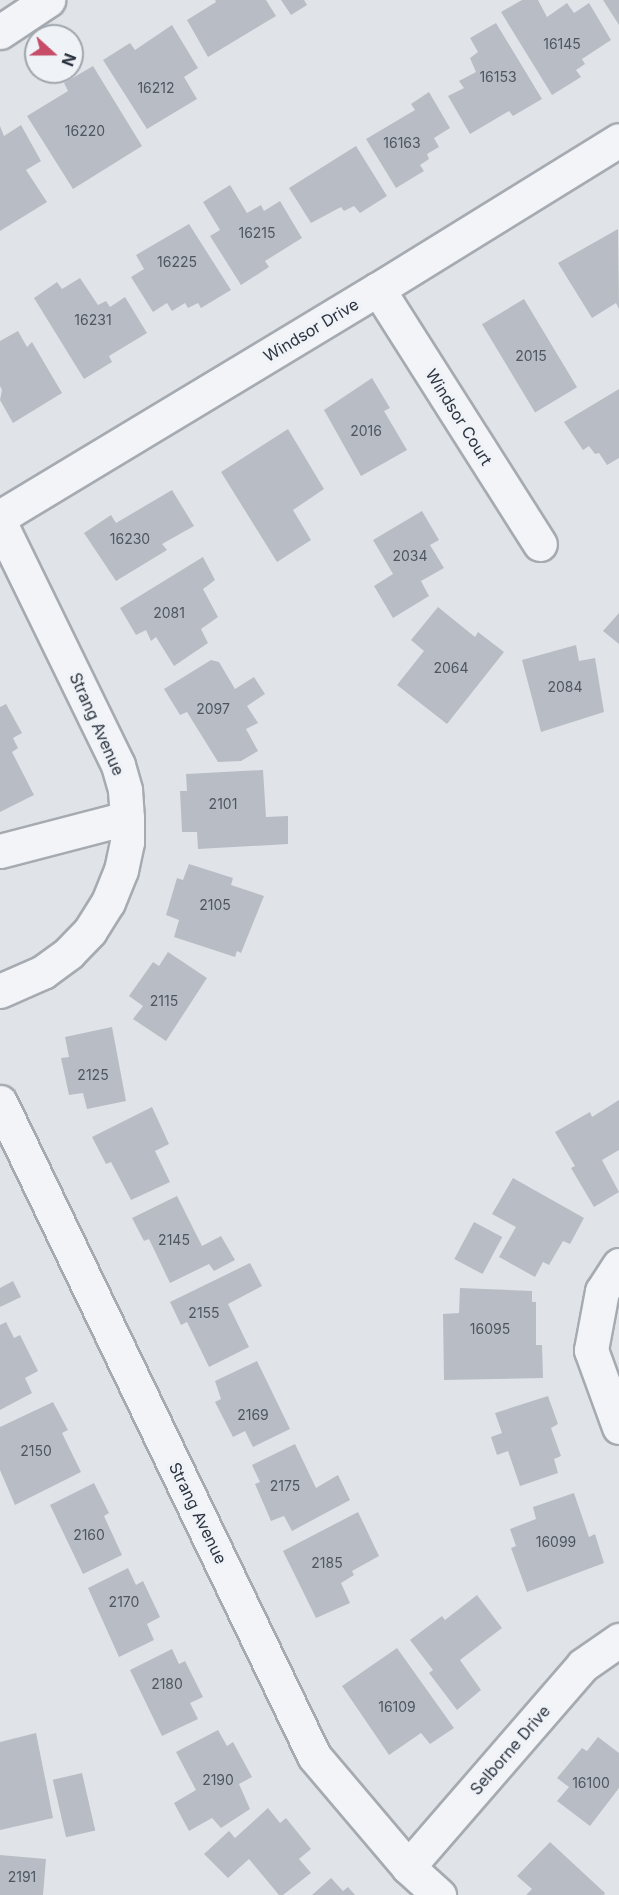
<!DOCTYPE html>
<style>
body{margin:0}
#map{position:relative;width:619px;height:1895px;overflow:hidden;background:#e0e4e8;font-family:Inter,sans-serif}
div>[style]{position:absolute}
.building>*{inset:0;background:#b8bdc5;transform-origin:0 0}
.roads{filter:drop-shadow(2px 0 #a6abb2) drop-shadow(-2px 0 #a6abb2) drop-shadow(0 2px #a6abb2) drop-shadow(0 -2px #a6abb2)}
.minor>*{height:33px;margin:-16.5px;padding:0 16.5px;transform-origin:16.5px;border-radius:16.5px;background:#f2f4f7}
span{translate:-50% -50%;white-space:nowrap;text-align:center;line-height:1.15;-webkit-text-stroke:6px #eff2f6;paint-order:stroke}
.number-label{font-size:14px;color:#4e5660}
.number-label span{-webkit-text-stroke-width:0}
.street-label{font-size:16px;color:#2a333f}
.north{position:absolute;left:24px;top:24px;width:60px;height:60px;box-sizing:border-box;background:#eff2f6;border:2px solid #a0a6ad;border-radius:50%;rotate:111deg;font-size:16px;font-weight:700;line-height:24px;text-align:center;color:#2a333f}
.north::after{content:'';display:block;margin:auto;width:21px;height:27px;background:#c64c67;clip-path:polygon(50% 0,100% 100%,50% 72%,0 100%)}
</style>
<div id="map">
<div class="building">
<div style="clip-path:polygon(215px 0,266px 0,276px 16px,208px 57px,187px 20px,216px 2px)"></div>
<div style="clip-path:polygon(281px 0,304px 0,307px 5px,291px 15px)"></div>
<div style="clip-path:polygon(522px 0,538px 0,547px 17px,567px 3px,574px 13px,589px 3px,611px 40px,582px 59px,585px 64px,576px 70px,581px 77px,552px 95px,501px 12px)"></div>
<div style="clip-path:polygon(603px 0,619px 0,619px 25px)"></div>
<div style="clip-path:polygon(496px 23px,542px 99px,513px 116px,509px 111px,470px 134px,448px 96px,464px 88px,459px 81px,476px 72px,470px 58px,478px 52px,470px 38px)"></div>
<div style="clip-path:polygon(172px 25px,198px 68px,184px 77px,197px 99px,147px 129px,103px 60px,130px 43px,135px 50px)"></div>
<div style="clip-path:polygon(93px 66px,142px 146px,73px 189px,27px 116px,68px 91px,64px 83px)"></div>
<div style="clip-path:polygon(429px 92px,450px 128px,434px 138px,439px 147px,427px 154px,429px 159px,420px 165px,424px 171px,396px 188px,366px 139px,415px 110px,411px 104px)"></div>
<div style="clip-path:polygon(21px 125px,41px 161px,26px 170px,47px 202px,0 231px,0 126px,4px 136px)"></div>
<div style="clip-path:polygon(356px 146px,387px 196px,360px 213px,354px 206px,344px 211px,341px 207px,311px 223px,289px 188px)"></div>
<div style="clip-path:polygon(230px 185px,247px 213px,261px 205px,264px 211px,280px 201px,302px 238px,265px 261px,269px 267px,241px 285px,210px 236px,220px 230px,203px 202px)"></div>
<div style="clip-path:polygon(189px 224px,231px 290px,201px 308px,198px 303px,188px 308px,185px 303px,172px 311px,167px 303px,153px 312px,131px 277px,144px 269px,136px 255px)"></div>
<div style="clip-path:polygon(618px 229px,619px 309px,616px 303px,592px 318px,558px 263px)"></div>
<div style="clip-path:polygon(80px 278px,98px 305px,106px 301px,110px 307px,125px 297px,147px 333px,109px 356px,112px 362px,84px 379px,34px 298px,57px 282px,62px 289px)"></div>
<div style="left:524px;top:299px;width:103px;height:49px;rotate:59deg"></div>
<div style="clip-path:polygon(18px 331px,27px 347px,32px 342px,62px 393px,13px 423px,0 400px,2px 390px,0 386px,0 341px)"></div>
<div style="clip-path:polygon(372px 378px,390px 408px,384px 411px,407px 450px,361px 476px,324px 410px)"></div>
<div style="clip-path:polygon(619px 389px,619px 458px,607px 465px,599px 453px,595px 454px,589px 446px,583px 450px,564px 422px)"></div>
<div style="clip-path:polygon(288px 429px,324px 489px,293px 510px,311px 540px,277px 562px,221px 472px)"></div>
<div style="clip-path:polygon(172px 490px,194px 526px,162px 544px,167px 550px,116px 581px,84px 533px,111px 515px,116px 523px)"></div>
<div style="clip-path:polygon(422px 511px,439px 540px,430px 545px,444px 568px,421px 581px,429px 596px,393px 618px,374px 586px,393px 574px,373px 540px)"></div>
<div style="clip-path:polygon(203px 557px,215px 580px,203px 589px,218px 617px,201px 629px,208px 643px,174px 666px,156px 637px,151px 641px,146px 630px,136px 635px,120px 608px)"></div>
<div style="clip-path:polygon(438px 607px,475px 637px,478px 632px,504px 652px,447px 724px,397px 685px,424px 651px,411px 640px)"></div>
<div style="clip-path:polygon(619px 613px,619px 644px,603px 631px)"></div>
<div style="clip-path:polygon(576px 645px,579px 661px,595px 658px,604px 712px,541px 732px,522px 660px)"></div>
<div style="clip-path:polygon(211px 660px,219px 662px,235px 689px,254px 677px,265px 694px,247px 706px,258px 723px,246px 729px,258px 751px,241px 761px,218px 762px,187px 712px,180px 715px,164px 689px)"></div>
<div style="clip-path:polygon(6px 704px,22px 733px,13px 738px,18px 748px,12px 752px,34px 795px,0 812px,0 707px)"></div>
<div style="clip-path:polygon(263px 770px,266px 817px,288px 816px,288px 844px,198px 849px,197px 832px,182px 832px,180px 791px,187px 791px,186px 774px)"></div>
<div style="clip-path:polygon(189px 864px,233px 878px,231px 885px,264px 896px,241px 953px,237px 951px,235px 957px,174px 937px,179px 920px,166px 915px,177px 878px,183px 880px)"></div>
<div style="clip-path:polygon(168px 952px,207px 978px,166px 1041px,133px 1019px,143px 1006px,129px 996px,153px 962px,159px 966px)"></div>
<div style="clip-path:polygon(112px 1027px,126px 1101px,87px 1109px,83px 1093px,69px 1095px,61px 1058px,69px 1057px,65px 1037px)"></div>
<div style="clip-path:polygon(619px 1100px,619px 1150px,602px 1160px,619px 1192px,594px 1207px,571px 1168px,575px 1166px,555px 1132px,590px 1112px,592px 1117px)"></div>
<div style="clip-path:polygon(152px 1107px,169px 1144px,155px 1151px,170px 1182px,131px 1200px,111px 1162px,106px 1164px,92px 1137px)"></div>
<div style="clip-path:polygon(513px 1178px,584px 1218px,570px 1244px,563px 1241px,549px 1265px,543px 1262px,535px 1277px,499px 1257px,516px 1227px,492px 1214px)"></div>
<div style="clip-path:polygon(177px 1196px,202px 1246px,221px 1236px,235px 1260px,214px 1271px,209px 1264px,170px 1283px,149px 1239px,144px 1241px,132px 1218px)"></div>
<div style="left:474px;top:1222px;width:32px;height:42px;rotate:28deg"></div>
<div style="clip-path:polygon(250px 1263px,262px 1286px,228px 1304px,249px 1347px,209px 1367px,187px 1322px,181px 1325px,170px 1302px)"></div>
<div style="clip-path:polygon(13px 1281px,21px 1297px,0 1307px,0 1288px)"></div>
<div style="clip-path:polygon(460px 1288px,532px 1291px,532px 1302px,536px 1302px,536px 1345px,542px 1345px,543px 1378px,444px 1380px,443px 1314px,459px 1313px)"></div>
<div style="clip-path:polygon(6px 1322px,14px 1338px,20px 1335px,38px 1371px,25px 1378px,32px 1393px,0 1410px,0 1325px)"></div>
<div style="clip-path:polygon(257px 1361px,290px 1429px,253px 1447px,245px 1431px,233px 1437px,215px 1402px,221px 1399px,215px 1381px)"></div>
<div style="clip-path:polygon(548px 1396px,558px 1424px,551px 1428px,561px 1456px,554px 1459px,558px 1473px,520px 1486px,508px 1451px,497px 1455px,491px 1437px,502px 1433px,495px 1413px)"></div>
<div style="clip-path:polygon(53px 1402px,68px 1430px,62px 1433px,81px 1472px,15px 1505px,0 1470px,0 1427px)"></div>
<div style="clip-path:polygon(295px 1444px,316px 1488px,338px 1475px,350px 1500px,292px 1531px,284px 1516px,271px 1521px,255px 1484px,260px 1482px,252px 1465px)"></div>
<div style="clip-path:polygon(94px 1483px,109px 1513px,104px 1516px,122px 1555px,83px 1574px,50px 1505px)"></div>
<div style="clip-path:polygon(574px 1493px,589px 1537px,595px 1534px,604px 1563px,527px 1592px,511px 1548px,516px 1546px,510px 1529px,536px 1519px,533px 1507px)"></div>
<div style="clip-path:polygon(358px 1512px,379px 1556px,352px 1571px,354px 1575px,341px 1583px,350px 1603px,316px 1618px,283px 1551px)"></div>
<div style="clip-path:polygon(128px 1568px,136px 1585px,143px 1581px,160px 1617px,147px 1624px,154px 1640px,119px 1657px,88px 1588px)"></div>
<div style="clip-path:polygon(477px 1595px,502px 1628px,460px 1660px,481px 1690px,457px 1710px,429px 1673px,433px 1670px,410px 1640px,442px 1616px,445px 1620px)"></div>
<div style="clip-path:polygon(397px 1648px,454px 1728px,430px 1744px,421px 1733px,389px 1755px,342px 1686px)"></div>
<div style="clip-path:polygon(172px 1649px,179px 1664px,185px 1661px,203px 1697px,190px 1703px,198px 1719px,162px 1736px,130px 1670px)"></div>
<div style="clip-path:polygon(218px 1730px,227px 1746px,233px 1742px,252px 1777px,239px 1784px,250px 1809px,221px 1828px,212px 1818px,189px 1831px,174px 1803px,196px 1790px,176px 1752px)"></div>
<div style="clip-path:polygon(36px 1733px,53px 1818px,0 1830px,0 1742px)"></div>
<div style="clip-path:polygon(598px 1737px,619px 1753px,619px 1788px,590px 1826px,557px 1801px,569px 1787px,557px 1778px,582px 1748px,587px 1751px)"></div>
<div style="left:82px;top:1773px;width:59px;height:30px;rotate:77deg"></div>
<div style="clip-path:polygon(268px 1808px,280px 1823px,286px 1818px,311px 1849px,299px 1859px,311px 1873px,283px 1895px,279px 1895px,249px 1859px,228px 1878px,204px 1854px,229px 1831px,235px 1838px)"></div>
<div style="clip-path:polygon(550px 1842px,605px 1893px,604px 1895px,526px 1895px,532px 1889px,517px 1876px)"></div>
<div style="clip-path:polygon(0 1855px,46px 1859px,43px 1895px,0 1895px)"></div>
<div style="clip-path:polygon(331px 1878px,343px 1891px,348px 1887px,355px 1895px,312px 1895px)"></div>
</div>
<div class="roads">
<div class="minor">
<div style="left:0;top:32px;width:58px;rotate:-33.7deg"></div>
<div style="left:378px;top:289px;width:302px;rotate:57.6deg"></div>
<div style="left:0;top:517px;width:441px;rotate:-31.1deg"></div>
<div style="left:378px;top:289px;width:283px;rotate:-31.7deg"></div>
<div style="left:0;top:523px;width:269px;rotate:64deg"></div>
<div style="left:118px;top:765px;width:26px;rotate:74deg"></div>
<div style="left:125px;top:790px;width:28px;rotate:86deg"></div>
<div style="left:127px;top:818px;width:24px;rotate:90deg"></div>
<div style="left:127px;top:842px;width:29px;rotate:102deg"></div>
<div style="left:121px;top:870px;width:35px;rotate:112deg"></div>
<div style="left:108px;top:902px;width:34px;rotate:122deg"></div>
<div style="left:90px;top:931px;width:30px;rotate:134deg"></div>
<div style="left:69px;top:953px;width:32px;rotate:144deg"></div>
<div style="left:43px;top:972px;width:47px;rotate:156.2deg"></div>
<div style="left:0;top:851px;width:131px;rotate:-14.6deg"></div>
<div style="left:0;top:1102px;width:725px;rotate:64.35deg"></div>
<div style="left:314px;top:1756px;width:145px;rotate:49.7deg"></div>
<div style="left:408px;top:1867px;width:42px;rotate:42.1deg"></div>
<div style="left:619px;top:1265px;width:31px;rotate:123deg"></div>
<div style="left:602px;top:1291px;width:60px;rotate:100.6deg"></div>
<div style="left:591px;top:1350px;width:82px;rotate:70deg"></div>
<div style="left:408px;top:1867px;width:267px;rotate:-49.1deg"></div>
<div style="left:583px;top:1665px;width:44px;rotate:-34.8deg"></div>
</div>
</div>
<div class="number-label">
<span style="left:562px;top:44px">16145</span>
<span style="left:498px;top:77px">16153</span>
<span style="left:156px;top:88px">16212</span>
<span style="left:85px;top:131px">16220</span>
<span style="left:402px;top:143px">16163</span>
<span style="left:257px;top:233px">16215</span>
<span style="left:177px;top:262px">16225</span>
<span style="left:93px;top:320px">16231</span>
<span style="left:531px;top:356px">2015</span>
<span style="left:366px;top:431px">2016</span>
<span style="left:130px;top:539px">16230</span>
<span style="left:410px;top:556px">2034</span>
<span style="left:169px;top:613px">2081</span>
<span style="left:451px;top:668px">2064</span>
<span style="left:565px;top:687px">2084</span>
<span style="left:213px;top:709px">2097</span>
<span style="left:223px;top:804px">2101</span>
<span style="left:215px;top:905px">2105</span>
<span style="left:164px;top:1001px">2115</span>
<span style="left:93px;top:1075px">2125</span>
<span style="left:174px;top:1240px">2145</span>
<span style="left:204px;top:1313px">2155</span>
<span style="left:490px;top:1329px">16095</span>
<span style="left:253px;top:1415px">2169</span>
<span style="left:36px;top:1451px">2150</span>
<span style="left:285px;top:1486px">2175</span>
<span style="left:89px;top:1535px">2160</span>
<span style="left:556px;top:1542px">16099</span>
<span style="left:327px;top:1563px">2185</span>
<span style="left:124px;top:1602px">2170</span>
<span style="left:167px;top:1684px">2180</span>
<span style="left:397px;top:1707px">16109</span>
<span style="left:218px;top:1780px">2190</span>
<span style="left:591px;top:1783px">16100</span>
<span style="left:22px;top:1877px">2191</span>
</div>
<div class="street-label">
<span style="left:311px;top:330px;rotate:-31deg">Windsor Drive</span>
<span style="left:459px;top:417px;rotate:58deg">Windsor Court</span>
<span style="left:97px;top:724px;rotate:66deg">Strang Avenue</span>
<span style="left:198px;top:1513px;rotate:64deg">Strang Avenue</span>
<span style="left:510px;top:1750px;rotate:-49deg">Selborne Drive</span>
</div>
<div class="north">N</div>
</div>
